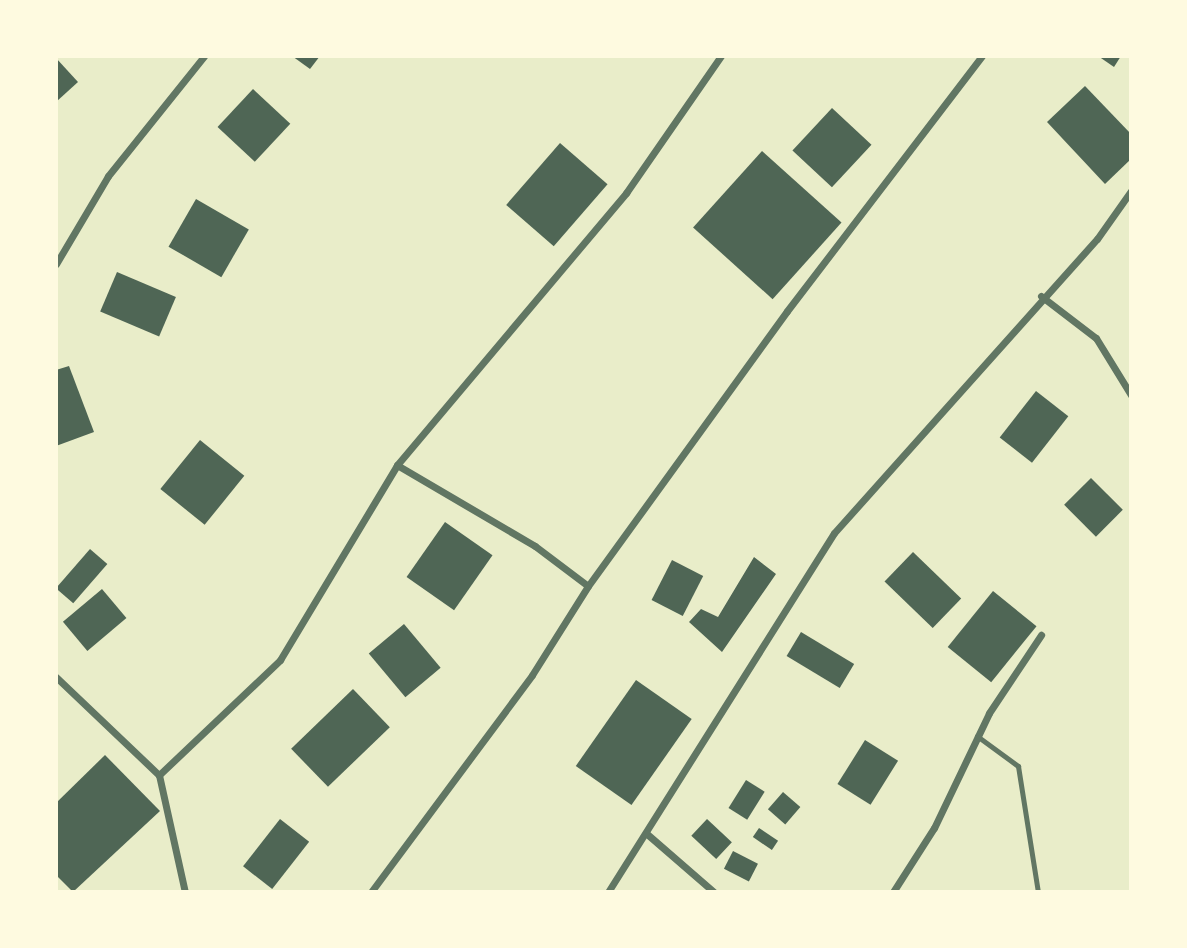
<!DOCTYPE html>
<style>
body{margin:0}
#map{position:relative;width:1187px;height:948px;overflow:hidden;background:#e9edc9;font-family:Cabin,sans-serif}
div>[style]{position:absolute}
.building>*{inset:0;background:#4f6655;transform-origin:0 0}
.service>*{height:5px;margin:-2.5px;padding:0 2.5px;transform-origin:2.5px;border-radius:2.5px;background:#617663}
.minor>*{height:7px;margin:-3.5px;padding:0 3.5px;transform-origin:3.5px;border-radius:3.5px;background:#617663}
span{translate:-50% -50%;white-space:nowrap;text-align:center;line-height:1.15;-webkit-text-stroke:6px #fefae0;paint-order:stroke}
.frame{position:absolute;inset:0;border:58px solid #fefae0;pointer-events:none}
</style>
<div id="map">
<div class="building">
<div style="clip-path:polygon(292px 56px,320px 56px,310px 69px)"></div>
<div style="clip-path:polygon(1098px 56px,1121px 56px,1114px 67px)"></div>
<div style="clip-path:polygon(56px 58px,78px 82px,56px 102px)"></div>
<div style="clip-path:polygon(1085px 86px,1131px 134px,1131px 159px,1105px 184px,1047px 122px)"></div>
<div style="left:253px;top:89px;width:51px;height:52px;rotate:43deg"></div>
<div style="left:832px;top:108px;width:54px;height:58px;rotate:43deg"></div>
<div style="left:560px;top:143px;width:63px;height:82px;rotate:41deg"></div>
<div style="left:762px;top:151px;width:107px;height:103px;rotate:42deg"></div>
<div style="left:196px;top:199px;width:61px;height:55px;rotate:30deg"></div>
<div style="left:117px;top:272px;width:64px;height:43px;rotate:23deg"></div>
<div style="clip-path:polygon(69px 366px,94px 432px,56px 446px,56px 370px)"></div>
<div style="left:1036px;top:391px;width:41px;height:59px;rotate:38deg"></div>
<div style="left:200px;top:440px;width:57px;height:63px;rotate:39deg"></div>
<div style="left:1091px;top:478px;width:45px;height:38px;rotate:45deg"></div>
<div style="left:445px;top:522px;width:58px;height:67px;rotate:35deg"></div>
<div style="left:90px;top:549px;width:23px;height:52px;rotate:41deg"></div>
<div style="left:913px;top:552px;width:67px;height:41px;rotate:44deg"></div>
<div style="clip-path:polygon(754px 557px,776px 574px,722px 652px,689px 622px,701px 609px,718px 617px)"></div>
<div style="left:672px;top:560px;width:35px;height:45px;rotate:27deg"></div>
<div style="left:102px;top:589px;width:38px;height:51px;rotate:50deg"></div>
<div style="left:993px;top:591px;width:56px;height:72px;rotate:39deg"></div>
<div style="left:404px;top:624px;width:57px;height:46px;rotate:50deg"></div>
<div style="left:801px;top:632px;width:62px;height:28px;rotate:31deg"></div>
<div style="left:636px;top:680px;width:68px;height:105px;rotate:35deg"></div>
<div style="left:353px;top:689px;width:53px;height:86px;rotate:46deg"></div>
<div style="left:865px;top:740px;width:39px;height:52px;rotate:32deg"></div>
<div style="clip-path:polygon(105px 755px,160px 811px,73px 892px,56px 875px,56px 803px)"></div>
<div style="left:746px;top:780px;width:22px;height:33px;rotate:32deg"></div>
<div style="left:783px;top:792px;width:23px;height:23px;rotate:41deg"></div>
<div style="left:280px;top:819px;width:37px;height:60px;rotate:38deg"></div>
<div style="left:707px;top:819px;width:34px;height:23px;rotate:43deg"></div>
<div style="left:759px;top:828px;width:23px;height:11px;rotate:34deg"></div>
<div style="left:733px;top:851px;width:28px;height:20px;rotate:27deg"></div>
</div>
<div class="service">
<div style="left:977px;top:736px;width:51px;rotate:36.2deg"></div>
<div style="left:1018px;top:766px;width:128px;rotate:81deg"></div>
</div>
<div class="minor">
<div style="left:56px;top:264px;width:102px;rotate:-59.4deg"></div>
<div style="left:108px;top:176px;width:154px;rotate:-51.3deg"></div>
<div style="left:1041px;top:296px;width:69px;rotate:37.4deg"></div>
<div style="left:1096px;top:338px;width:67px;rotate:58.4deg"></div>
<div style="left:397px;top:465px;width:160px;rotate:30.4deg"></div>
<div style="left:535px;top:546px;width:66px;rotate:37deg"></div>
<div style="left:56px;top:677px;width:142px;rotate:43.6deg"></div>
<div style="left:159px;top:775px;width:120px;rotate:77.5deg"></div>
<div style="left:159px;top:775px;width:167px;rotate:-43.5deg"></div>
<div style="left:280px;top:660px;width:227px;rotate:-59deg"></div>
<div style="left:397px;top:465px;width:356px;rotate:-49.9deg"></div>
<div style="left:626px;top:193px;width:167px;rotate:-55.3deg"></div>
<div style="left:647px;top:834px;width:89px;rotate:40.9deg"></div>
<div style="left:371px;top:892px;width:270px;rotate:-53.4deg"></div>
<div style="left:532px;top:675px;width:105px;rotate:-57.8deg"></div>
<div style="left:588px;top:586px;width:339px;rotate:-54.1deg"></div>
<div style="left:787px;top:311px;width:321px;rotate:-52.6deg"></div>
<div style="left:608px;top:892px;width:424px;rotate:-57.8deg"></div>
<div style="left:834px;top:533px;width:394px;rotate:-48.2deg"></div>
<div style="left:1097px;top:239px;width:59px;rotate:-54.7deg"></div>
<div style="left:893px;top:892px;width:76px;rotate:-57.4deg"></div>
<div style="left:934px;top:828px;width:127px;rotate:-64.4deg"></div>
<div style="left:989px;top:713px;width:94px;rotate:-56.3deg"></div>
</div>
<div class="frame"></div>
</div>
